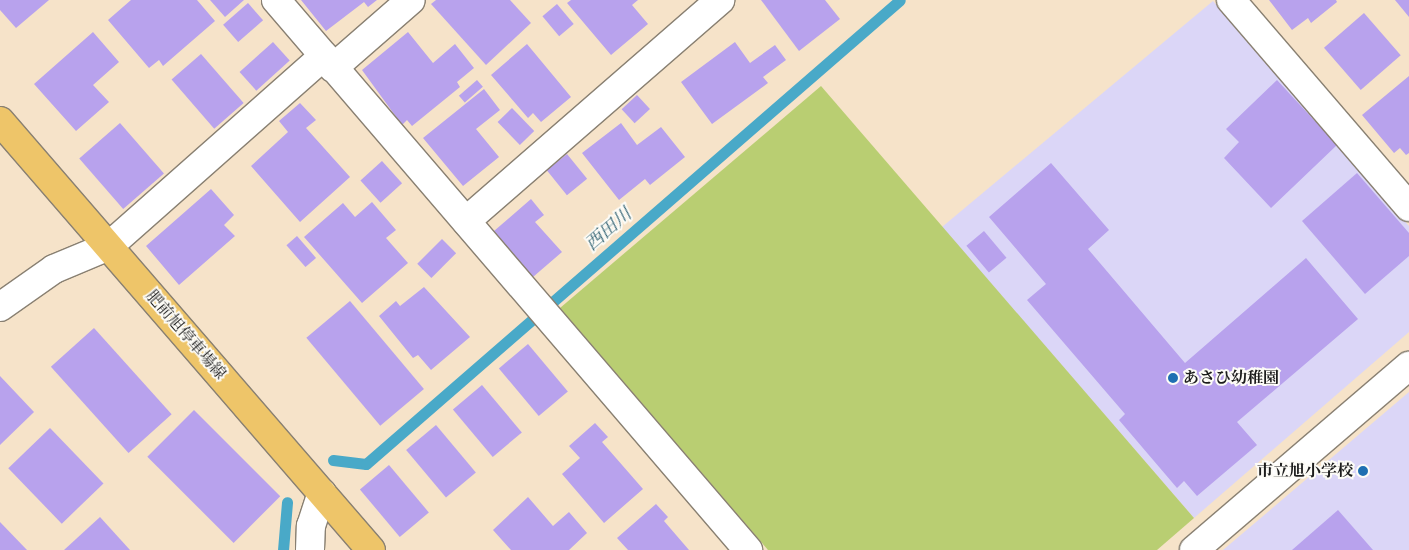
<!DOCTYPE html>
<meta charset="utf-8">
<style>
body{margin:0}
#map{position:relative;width:1409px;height:550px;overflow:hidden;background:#f6e3c9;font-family:"IM FELL Double Pica","Noto Serif JP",serif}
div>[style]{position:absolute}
.built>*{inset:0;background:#dbd6f7}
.green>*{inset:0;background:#b9ce72}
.stream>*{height:11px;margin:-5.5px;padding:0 5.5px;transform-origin:5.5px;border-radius:5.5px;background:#49a9c8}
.building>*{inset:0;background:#b8a2ed;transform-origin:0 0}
.roads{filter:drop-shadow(1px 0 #898072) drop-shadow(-1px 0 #898072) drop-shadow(0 1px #898072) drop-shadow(0 -1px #898072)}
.minor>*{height:28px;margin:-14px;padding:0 14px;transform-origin:14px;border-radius:14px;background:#fff}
.major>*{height:28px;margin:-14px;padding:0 14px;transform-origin:14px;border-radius:14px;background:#eec569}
.dots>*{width:14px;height:14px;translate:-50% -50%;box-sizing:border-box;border:2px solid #fdfcf7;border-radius:50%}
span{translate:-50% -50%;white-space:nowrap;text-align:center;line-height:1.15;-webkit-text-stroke:4px #fdfcf7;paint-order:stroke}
.street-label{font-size:16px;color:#1c1c1c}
.poi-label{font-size:16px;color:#1c1c1c;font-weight:700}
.left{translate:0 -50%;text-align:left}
.right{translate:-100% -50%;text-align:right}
.water-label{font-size:18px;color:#326272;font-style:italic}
</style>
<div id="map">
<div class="built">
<div style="clip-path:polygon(1213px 1px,1409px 226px,1409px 332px,1194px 518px,942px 227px)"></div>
<div style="clip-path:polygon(1409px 392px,1409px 550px,1223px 550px)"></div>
</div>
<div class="green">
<div style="clip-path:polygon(821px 86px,1194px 518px,1157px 550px,768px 550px,560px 308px)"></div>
</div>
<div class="stream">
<div style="left:333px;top:460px;width:33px;rotate:7deg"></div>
<div style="left:366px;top:464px;width:707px;rotate:-40.99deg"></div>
<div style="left:283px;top:550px;width:48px;rotate:-85.2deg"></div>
</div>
<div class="building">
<div style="clip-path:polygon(0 0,49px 0,16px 28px,0 10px)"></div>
<div style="clip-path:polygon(131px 0,197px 0,215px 21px,163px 66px,159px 60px,149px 68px,108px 20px)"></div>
<div style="clip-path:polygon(210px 0,244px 0,225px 17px)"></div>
<div style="clip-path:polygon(301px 0,377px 0,368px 7px,364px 2px,326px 31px)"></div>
<div style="clip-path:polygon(436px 0,510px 0,531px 23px,486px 65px,431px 4px)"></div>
<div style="clip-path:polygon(571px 0,638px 0,632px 5px,648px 24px,611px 55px,567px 3px)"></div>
<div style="clip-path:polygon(761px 0,825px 0,840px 19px,799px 51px)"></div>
<div style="clip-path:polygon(1269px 0,1336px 0,1337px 2px,1311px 23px,1308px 18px,1292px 30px)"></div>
<div style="clip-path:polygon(1395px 0,1409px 0,1409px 17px)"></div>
<div style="left:248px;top:3px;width:23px;height:33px;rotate:49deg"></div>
<div style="left:557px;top:4px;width:26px;height:19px;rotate:50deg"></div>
<div style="left:1364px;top:13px;width:56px;height:53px;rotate:49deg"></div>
<div style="clip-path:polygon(93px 32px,119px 62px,93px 85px,109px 102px,76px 131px,34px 84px)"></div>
<div style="clip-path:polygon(408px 32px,433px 63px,455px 44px,474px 68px,457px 82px,460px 87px,412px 126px,407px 120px,402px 125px,362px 70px)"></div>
<div style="left:273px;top:42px;width:25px;height:45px;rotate:48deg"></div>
<div style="clip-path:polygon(735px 42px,750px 63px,775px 45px,786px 60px,763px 77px,768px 83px,712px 124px,681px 82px)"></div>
<div style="clip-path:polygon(527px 44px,571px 97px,541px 122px,533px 113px,528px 118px,491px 75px)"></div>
<div style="left:201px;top:54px;width:65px;height:39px;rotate:49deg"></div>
<div style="clip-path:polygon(1409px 76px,1409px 153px,1406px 155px,1400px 148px,1394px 153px,1362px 115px)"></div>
<div style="left:477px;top:80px;width:9px;height:24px;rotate:49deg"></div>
<div style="clip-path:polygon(1277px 80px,1337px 145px,1271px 208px,1224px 158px,1239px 142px,1226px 129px)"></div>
<div style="clip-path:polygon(484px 89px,500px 110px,476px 129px,499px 157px,463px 186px,423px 138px)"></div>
<div style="left:637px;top:95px;width:19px;height:21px;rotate:47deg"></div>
<div style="clip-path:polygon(300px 103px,316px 120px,306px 128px,350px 177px,300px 222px,251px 166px,288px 132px,279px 121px)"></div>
<div style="left:512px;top:108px;width:32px;height:20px;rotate:46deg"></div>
<div style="left:120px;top:123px;width:67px;height:54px;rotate:49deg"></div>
<div style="clip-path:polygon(621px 123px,637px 145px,661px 127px,685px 157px,650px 185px,645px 179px,619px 200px,582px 153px)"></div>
<div style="left:567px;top:154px;width:32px;height:26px;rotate:51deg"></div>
<div style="left:382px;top:161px;width:30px;height:29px;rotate:48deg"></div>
<div style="clip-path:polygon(1051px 163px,1109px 230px,1088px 249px,1185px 363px,1306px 258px,1358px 319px,1237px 422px,1257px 445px,1197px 496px,1184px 481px,1177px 488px,1119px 420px,1125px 414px,1027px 300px,1046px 284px,989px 217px)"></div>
<div style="clip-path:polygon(1357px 173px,1409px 233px,1409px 256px,1365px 294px,1302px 221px)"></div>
<div style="clip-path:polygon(211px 189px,234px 215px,224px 225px,235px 236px,179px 285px,146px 246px)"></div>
<div style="clip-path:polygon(531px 199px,544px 215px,535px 222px,562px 252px,533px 277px,494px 231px)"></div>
<div style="clip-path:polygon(372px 202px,396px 230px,386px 238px,408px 263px,362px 303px,304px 237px,343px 203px,355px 217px)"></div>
<div style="left:984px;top:231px;width:35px;height:23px;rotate:50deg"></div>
<div style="left:297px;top:236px;width:29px;height:14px;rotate:49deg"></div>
<div style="left:442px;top:239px;width:20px;height:35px;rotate:45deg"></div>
<div style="clip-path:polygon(424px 287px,470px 337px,431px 370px,418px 355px,413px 358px,379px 316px,396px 301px,400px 306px)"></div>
<div style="left:350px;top:301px;width:115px;height:57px;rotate:50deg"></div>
<div style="left:94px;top:328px;width:116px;height:58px;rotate:48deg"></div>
<div style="left:528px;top:344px;width:62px;height:38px;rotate:50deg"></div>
<div style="clip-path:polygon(0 376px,34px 412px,0 445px)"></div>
<div style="left:482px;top:385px;width:62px;height:38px;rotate:50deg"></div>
<div style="left:194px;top:410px;width:122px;height:66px;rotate:45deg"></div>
<div style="clip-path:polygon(595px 423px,608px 437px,602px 442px,643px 489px,604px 523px,562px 474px,580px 458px,569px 446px)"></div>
<div style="left:436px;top:425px;width:62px;height:39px;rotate:50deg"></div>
<div style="left:50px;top:428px;width:77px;height:58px;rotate:46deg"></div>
<div style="left:389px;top:465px;width:62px;height:38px;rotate:50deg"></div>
<div style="clip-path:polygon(528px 497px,553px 526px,569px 512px,587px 533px,569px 550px,511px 550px,493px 530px)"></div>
<div style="clip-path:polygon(656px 504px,668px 517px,664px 521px,689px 550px,628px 550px,617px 538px)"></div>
<div style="clip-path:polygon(1338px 510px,1373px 550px,1292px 550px)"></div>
<div style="clip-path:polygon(100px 517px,130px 550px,64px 550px)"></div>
<div style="clip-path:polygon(0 522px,27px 550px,0 550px)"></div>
</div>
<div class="roads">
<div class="minor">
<div style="left:276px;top:0;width:725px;rotate:49.36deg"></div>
<div style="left:1231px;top:0;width:273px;rotate:49.3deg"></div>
<div style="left:333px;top:68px;width:103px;rotate:-41.1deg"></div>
<div style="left:466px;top:221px;width:337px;rotate:-41deg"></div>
<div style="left:0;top:307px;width:66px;rotate:-35.1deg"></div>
<div style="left:54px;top:269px;width:60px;rotate:-22.7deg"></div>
<div style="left:109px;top:246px;width:287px;rotate:-41.5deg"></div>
<div style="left:310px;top:550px;width:24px;rotate:-88deg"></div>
<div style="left:311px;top:526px;width:35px;rotate:-72deg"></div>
<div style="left:1194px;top:550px;width:283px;rotate:-40.6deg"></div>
</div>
<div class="major">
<div style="left:0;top:121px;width:567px;rotate:49.15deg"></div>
</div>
</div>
<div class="dots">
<div style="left:1173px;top:378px;background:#1f6fb2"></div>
<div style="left:1363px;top:471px;background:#1f6fb2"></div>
</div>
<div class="street-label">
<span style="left:186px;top:335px;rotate:49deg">肥前旭停車場線</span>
</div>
<div class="poi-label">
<span class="left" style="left:1183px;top:378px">あさひ幼稚園</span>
<span class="right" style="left:1353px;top:471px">市立旭小学校</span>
</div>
<div class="water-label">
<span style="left:609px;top:230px;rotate:-41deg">西田川</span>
</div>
</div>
